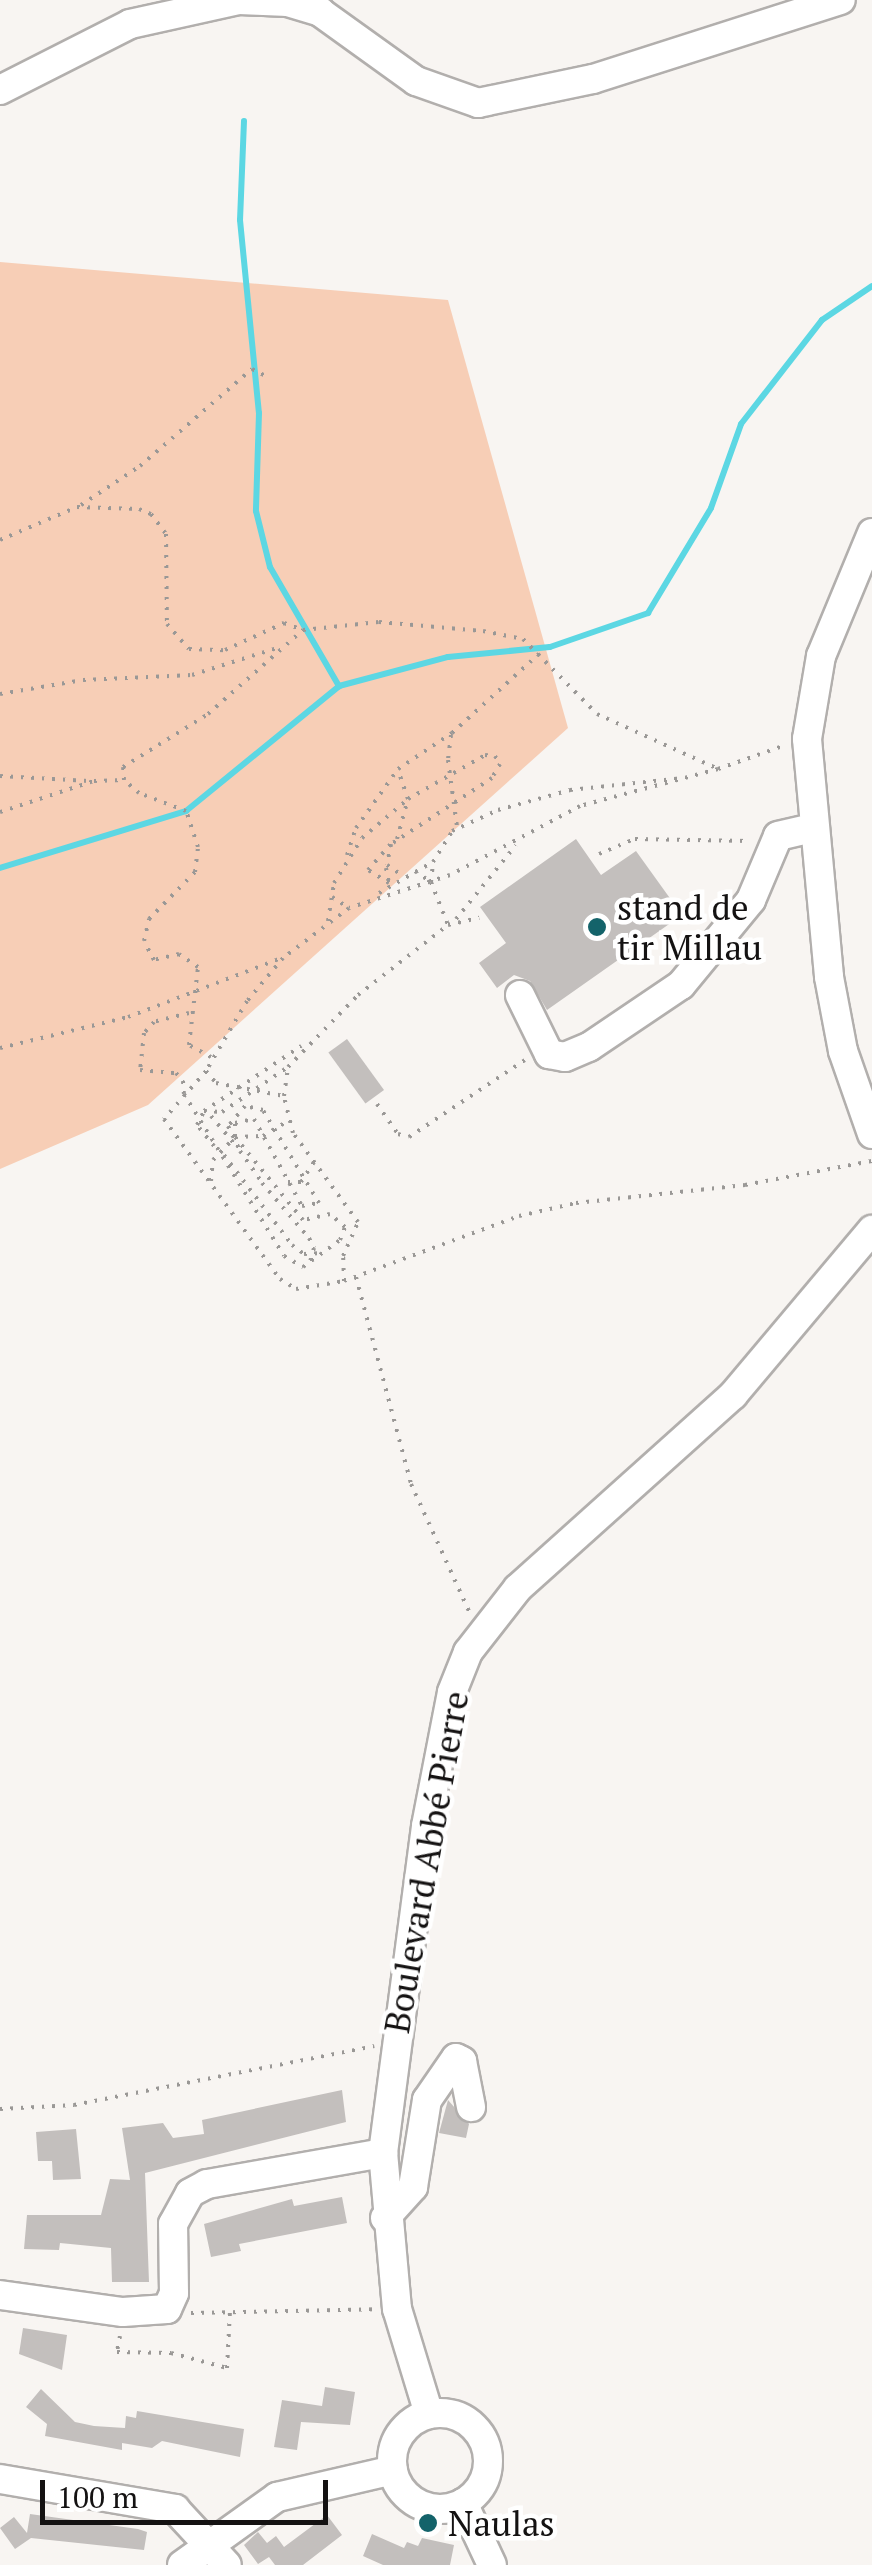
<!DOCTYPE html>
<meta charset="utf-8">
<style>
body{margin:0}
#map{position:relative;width:872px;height:2565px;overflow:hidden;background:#f8f5f2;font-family:"PT Serif",serif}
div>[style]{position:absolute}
.green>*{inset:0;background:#f7ceb6}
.stream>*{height:6px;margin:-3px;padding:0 3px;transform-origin:3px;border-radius:3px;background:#5cd7e3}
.building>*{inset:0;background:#c3bfbd;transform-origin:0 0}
.path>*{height:4px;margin-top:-2px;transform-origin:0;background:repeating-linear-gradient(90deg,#9a9896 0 2.5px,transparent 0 10.5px)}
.roads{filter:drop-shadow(2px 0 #b2afad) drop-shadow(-2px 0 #b2afad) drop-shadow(0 2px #b2afad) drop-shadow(0 -2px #b2afad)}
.minor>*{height:28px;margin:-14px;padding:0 14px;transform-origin:14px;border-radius:14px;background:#fff}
.minor>.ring{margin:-14px;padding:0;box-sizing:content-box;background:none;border:28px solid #fff;border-radius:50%}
.dots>*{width:28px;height:28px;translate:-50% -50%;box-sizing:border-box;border:5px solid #fff;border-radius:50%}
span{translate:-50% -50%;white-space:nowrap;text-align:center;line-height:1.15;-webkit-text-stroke:9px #fff;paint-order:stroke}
.poi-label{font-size:35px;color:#141212}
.left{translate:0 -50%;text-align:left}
.street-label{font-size:35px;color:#141212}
.scale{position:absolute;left:40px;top:2480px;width:288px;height:45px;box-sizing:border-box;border:5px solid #141212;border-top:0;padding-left:12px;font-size:30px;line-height:35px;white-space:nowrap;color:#141212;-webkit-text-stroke:8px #fff;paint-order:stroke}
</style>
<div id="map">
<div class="green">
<div style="clip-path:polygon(0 262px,448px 300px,568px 728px,148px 1105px,0 1169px)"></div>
</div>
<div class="stream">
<div style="left:244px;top:121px;width:99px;rotate:92.3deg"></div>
<div style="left:240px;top:220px;width:194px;rotate:84.4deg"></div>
<div style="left:259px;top:413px;width:98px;rotate:91.8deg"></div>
<div style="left:256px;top:511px;width:58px;rotate:76deg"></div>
<div style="left:270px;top:567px;width:138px;rotate:59.9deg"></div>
<div style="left:0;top:868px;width:195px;rotate:-17deg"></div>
<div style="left:186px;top:811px;width:198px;rotate:-39.2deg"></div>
<div style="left:339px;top:686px;width:113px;rotate:-14.9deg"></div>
<div style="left:448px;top:657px;width:102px;rotate:-5.6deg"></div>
<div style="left:550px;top:647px;width:104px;rotate:-19.1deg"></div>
<div style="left:648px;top:613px;width:122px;rotate:-59deg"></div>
<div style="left:711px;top:508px;width:89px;rotate:-70.3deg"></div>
<div style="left:741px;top:424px;width:132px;rotate:-52.1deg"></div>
<div style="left:822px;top:320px;width:60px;rotate:-34.2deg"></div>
</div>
<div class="building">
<div style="clip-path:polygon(576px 839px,601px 875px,636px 851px,682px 915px,547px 1010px,530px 981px,514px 975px,497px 988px,479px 963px,506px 943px,480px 907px)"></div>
<div style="left:347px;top:1039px;width:63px;height:23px;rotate:54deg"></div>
<div style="clip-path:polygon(342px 2090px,346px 2122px,145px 2173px,149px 2282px,112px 2282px,111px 2248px,60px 2243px,59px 2250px,24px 2249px,27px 2215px,101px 2215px,110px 2179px,130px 2180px,122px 2128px,163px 2123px,173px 2138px,204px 2134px,202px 2120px)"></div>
<div style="clip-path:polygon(448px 2100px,469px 2124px,466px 2138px,439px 2133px)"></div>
<div style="clip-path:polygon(76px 2129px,81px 2179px,53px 2180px,52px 2161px,38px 2161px,36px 2132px)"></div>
<div style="clip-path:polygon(342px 2197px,347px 2223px,239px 2244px,241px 2251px,211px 2257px,204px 2224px,292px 2199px,294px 2206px)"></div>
<div style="clip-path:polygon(23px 2328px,67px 2335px,62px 2370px,19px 2354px)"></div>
<div style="clip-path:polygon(325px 2387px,355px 2392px,350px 2425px,301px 2422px,297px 2450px,274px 2447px,282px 2400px,322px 2406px)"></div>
<div style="clip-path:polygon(41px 2389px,75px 2422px,94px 2426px,125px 2428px,126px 2416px,136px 2418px,137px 2411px,244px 2429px,240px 2457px,162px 2441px,152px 2448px,122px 2443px,122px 2450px,45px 2436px,47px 2424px,26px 2407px)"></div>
<div style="clip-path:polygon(30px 2514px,138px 2529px,147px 2532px,144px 2550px,31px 2538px,15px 2549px,0 2528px,14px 2517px,27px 2533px)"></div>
<div style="clip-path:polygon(327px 2515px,342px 2535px,303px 2565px,275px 2565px,269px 2557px,258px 2564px,244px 2545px,258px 2532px,267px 2543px,276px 2536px,284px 2547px)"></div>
<div style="clip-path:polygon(372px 2534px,404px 2548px,407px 2542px,418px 2546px,422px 2538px,454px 2545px,450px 2565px,383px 2565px,363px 2556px)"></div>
</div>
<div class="path">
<div style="left:81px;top:505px;width:71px;rotate:-33.5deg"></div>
<div style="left:140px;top:466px;width:148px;rotate:-40.9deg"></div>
<div style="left:252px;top:369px;width:18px;rotate:27deg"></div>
<div style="left:0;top:540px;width:84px;rotate:-23.2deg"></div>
<div style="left:77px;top:507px;width:62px;rotate:1.8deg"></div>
<div style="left:139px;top:509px;width:13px;rotate:23deg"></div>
<div style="left:151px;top:514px;width:25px;rotate:53deg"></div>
<div style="left:166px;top:534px;width:90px;rotate:89.4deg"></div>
<div style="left:167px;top:624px;width:33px;rotate:49deg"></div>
<div style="left:189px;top:649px;width:36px;rotate:2deg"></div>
<div style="left:225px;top:650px;width:65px;rotate:-24.6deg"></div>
<div style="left:284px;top:623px;width:20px;rotate:20deg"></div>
<div style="left:303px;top:630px;width:76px;rotate:-6deg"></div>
<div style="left:379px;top:622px;width:104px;rotate:4.9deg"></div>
<div style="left:483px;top:631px;width:41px;rotate:11.3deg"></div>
<div style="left:523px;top:639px;width:105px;rotate:45.4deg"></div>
<div style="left:597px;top:714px;width:133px;rotate:24.4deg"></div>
<div style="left:718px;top:769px;width:69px;rotate:-19.5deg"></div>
<div style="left:0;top:694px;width:84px;rotate:-9.6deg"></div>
<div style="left:83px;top:680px;width:109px;rotate:-2.6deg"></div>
<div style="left:192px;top:675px;width:89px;rotate:-17.6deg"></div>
<div style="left:451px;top:735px;width:25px;rotate:97deg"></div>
<div style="left:448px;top:760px;width:68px;rotate:82.3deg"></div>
<div style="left:718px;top:769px;width:143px;rotate:165deg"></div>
<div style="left:580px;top:806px;width:147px;rotate:152deg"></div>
<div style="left:450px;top:875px;width:106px;rotate:161.9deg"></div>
<div style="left:349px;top:908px;width:83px;rotate:142.9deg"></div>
<div style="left:283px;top:958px;width:56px;rotate:129.9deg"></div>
<div style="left:247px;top:1001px;width:81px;rotate:120.4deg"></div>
<div style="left:206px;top:1071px;width:64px;rotate:131.2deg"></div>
<div style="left:164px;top:1119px;width:198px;rotate:54.1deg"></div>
<div style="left:280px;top:1279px;width:19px;rotate:32deg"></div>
<div style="left:296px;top:1289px;width:49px;rotate:-9.5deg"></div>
<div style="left:344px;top:1281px;width:187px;rotate:-20.4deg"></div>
<div style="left:519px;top:1216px;width:58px;rotate:-12.8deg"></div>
<div style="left:576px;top:1203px;width:170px;rotate:-6.1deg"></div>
<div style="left:745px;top:1185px;width:129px;rotate:-10.7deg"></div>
<div style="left:0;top:776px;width:89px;rotate:3.2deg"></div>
<div style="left:0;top:812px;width:99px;rotate:-18.3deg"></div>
<div style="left:94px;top:781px;width:30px;rotate:-2deg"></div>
<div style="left:397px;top:839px;width:41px;rotate:-74.6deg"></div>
<div style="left:408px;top:799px;width:28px;rotate:-109deg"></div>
<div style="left:599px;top:854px;width:39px;rotate:-23deg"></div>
<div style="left:635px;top:839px;width:115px;rotate:1deg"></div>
<div style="left:347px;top:855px;width:28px;rotate:-72deg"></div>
<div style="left:356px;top:828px;width:72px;rotate:-54.6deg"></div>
<div style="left:398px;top:769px;width:65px;rotate:-33.7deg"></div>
<div style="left:452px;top:733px;width:119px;rotate:-42.3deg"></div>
<div style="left:386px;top:868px;width:15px;rotate:79deg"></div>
<div style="left:389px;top:883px;width:25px;rotate:-148deg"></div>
<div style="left:368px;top:870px;width:35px;rotate:-49deg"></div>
<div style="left:415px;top:871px;width:19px;rotate:35deg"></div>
<div style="left:431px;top:882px;width:46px;rotate:68.4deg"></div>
<div style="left:431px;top:882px;width:20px;rotate:-84deg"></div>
<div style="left:379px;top:893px;width:62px;rotate:-29.9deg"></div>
<div style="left:433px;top:862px;width:36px;rotate:-58deg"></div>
<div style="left:452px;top:831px;width:51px;rotate:-24.5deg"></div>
<div style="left:498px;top:810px;width:75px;rotate:-15.5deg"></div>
<div style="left:570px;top:790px;width:114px;rotate:-6.1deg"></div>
<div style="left:332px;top:897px;width:20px;rotate:33deg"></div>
<div style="left:456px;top:919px;width:95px;rotate:-51deg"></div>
<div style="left:328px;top:921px;width:38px;rotate:-81deg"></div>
<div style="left:334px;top:883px;width:53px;rotate:-58.1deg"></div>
<div style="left:362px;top:838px;width:60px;rotate:-40.3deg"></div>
<div style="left:408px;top:799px;width:89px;rotate:-29.7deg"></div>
<div style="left:485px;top:755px;width:10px;rotate:6deg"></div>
<div style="left:495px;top:756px;width:9px;rotate:58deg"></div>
<div style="left:500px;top:764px;width:16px;rotate:120deg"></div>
<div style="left:492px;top:778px;width:121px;rotate:146.8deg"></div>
<div style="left:391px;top:844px;width:21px;rotate:101deg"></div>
<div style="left:387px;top:865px;width:18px;rotate:34deg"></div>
<div style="left:189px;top:1013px;width:36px;rotate:166deg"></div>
<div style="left:154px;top:1022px;width:15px;rotate:132deg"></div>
<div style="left:144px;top:1033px;width:37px;rotate:96deg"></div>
<div style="left:140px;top:1070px;width:36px;rotate:5deg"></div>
<div style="left:176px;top:1073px;width:11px;rotate:49deg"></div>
<div style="left:183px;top:1081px;width:13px;rotate:86deg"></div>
<div style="left:184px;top:1094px;width:190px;rotate:58.3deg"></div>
<div style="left:284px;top:1256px;width:22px;rotate:30deg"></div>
<div style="left:303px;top:1267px;width:46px;rotate:-36.1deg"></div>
<div style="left:340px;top:1240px;width:14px;rotate:-69deg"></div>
<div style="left:345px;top:1227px;width:20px;rotate:-139deg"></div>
<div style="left:330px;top:1214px;width:28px;rotate:167deg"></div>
<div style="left:303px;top:1220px;width:107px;rotate:-129.3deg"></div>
<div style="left:235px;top:1137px;width:14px;rotate:-90deg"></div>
<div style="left:235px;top:1123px;width:19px;rotate:-12deg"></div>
<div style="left:254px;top:1119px;width:99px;rotate:61.1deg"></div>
<div style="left:302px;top:1206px;width:17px;rotate:-10deg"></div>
<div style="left:319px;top:1203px;width:109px;rotate:-121.1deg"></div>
<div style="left:263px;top:1110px;width:18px;rotate:-167deg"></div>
<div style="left:245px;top:1106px;width:26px;rotate:130deg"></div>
<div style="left:228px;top:1126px;width:28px;rotate:64deg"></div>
<div style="left:240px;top:1151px;width:39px;rotate:55deg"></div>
<div style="left:262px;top:1183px;width:72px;rotate:49.5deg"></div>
<div style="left:309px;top:1238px;width:11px;rotate:63deg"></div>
<div style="left:314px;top:1248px;width:15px;rotate:106deg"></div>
<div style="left:0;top:1048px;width:132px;rotate:-13.6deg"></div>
<div style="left:128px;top:1017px;width:162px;rotate:-21deg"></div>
<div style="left:211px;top:1057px;width:25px;rotate:-151deg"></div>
<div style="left:189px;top:1045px;width:79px;rotate:-83.4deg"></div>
<div style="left:198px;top:967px;width:23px;rotate:-146deg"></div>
<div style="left:179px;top:954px;width:26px;rotate:167deg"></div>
<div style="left:154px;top:960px;width:21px;rotate:-118deg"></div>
<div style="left:144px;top:941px;width:23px;rotate:-77deg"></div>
<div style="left:149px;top:919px;width:66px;rotate:-45.6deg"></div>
<div style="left:195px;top:872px;width:25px;rotate:-83deg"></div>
<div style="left:198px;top:847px;width:38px;rotate:-108deg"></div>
<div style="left:186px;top:811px;width:50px;rotate:-159deg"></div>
<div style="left:139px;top:793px;width:20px;rotate:-139deg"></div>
<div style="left:124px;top:780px;width:13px;rotate:-94deg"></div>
<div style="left:123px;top:767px;width:100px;rotate:-31.9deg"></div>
<div style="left:208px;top:714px;width:127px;rotate:-41.5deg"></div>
<div style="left:206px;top:1071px;width:16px;rotate:50deg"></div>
<div style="left:216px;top:1083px;width:69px;rotate:10.8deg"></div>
<div style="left:377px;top:1104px;width:37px;rotate:55deg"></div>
<div style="left:398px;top:1134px;width:11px;rotate:15deg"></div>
<div style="left:409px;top:1137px;width:139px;rotate:-33.6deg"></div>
<div style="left:204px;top:1111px;width:18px;rotate:3deg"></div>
<div style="left:222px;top:1112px;width:80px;rotate:-34.3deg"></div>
<div style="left:211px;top:1116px;width:40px;rotate:50deg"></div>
<div style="left:214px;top:1146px;width:27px;rotate:-129deg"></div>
<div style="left:197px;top:1125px;width:16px;rotate:-63deg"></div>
<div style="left:204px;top:1111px;width:117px;rotate:-33.8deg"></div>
<div style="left:224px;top:1155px;width:113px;rotate:52.9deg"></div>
<div style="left:292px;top:1245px;width:15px;rotate:37deg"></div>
<div style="left:304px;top:1254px;width:18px;rotate:-3deg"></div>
<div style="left:211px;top:1181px;width:21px;rotate:-85deg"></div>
<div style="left:213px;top:1160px;width:32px;rotate:-46deg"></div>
<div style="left:235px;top:1137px;width:28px;rotate:-2deg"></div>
<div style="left:263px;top:1136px;width:29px;rotate:-31deg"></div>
<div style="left:288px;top:1182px;width:13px"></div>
<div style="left:301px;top:1182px;width:24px;rotate:-57deg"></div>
<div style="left:356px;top:1277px;width:214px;rotate:75.1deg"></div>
<div style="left:411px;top:1484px;width:140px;rotate:65.5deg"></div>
<div style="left:344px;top:1281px;width:25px;rotate:-92deg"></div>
<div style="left:343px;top:1256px;width:37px;rotate:-66deg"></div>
<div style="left:358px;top:1222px;width:110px;rotate:-126.1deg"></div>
<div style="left:293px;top:1133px;width:38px;rotate:-104deg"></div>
<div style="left:284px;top:1096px;width:29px;rotate:-82deg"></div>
<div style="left:288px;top:1067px;width:100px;rotate:-45.8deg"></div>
<div style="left:358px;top:995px;width:114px;rotate:-37.9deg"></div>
<div style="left:448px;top:925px;width:32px;rotate:-13deg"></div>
<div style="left:0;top:2109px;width:74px;rotate:-3.1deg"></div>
<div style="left:74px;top:2105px;width:306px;rotate:-11.1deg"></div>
<div style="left:191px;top:2313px;width:185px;rotate:-1.2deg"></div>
<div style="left:120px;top:2336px;width:16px;rotate:101deg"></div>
<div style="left:117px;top:2352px;width:54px;rotate:1.1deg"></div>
<div style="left:171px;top:2353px;width:58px;rotate:15deg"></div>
<div style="left:227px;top:2368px;width:57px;rotate:-87deg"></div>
</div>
<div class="roads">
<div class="minor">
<div style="left:0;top:90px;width:146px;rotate:-26.9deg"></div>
<div style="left:130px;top:24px;width:112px;rotate:-12.4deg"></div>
<div style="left:239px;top:0;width:49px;rotate:2.3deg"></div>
<div style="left:288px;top:2px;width:34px;rotate:17deg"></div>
<div style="left:320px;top:12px;width:118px;rotate:35.7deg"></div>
<div style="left:416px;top:81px;width:66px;rotate:19.5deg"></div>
<div style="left:478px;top:103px;width:117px;rotate:-11.8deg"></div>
<div style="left:593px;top:79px;width:260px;rotate:-17.7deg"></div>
<div style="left:872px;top:533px;width:133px;rotate:112.5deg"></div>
<div style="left:821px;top:656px;width:84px;rotate:99.6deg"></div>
<div style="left:807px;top:739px;width:239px;rotate:84.7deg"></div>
<div style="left:829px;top:977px;width:75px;rotate:79.3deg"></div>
<div style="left:843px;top:1051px;width:88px;rotate:70.7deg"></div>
<div style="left:520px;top:995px;width:66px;rotate:63.8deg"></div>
<div style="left:549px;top:1054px;width:16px;rotate:11deg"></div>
<div style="left:565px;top:1057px;width:26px;rotate:-23deg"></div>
<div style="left:589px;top:1047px;width:111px;rotate:-34deg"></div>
<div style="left:681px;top:985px;width:110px;rotate:-50.5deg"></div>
<div style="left:751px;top:900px;width:69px;rotate:-67.1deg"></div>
<div style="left:778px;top:836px;width:37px;rotate:-13deg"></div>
<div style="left:385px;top:2218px;width:42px;rotate:-47.9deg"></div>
<div style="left:413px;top:2187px;width:88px;rotate:-80.9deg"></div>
<div style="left:427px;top:2100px;width:51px;rotate:-55.4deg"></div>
<div style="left:456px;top:2058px;width:7px;rotate:27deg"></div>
<div style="left:462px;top:2061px;width:47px;rotate:78.9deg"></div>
<div style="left:0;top:2295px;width:124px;rotate:7.9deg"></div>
<div style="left:123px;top:2312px;width:44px;rotate:-3.9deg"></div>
<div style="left:167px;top:2309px;width:17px;rotate:-66deg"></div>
<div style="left:174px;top:2293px;width:69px;rotate:-90.8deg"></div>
<div style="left:173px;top:2224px;width:35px;rotate:-61deg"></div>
<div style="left:190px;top:2193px;width:19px;rotate:-28deg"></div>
<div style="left:207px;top:2184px;width:179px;rotate:-10deg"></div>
<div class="ring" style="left:392px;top:2413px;width:68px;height:68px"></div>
<div style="left:429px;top:2414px;width:110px;rotate:-106.9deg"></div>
<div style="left:397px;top:2309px;width:157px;rotate:-95.1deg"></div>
<div style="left:383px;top:2153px;width:330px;rotate:-82.5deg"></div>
<div style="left:426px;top:1826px;width:136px;rotate:-79deg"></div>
<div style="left:452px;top:1692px;width:43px;rotate:-68.2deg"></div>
<div style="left:468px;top:1652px;width:81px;rotate:-52deg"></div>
<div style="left:518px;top:1588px;width:289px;rotate:-41.9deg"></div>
<div style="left:733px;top:1395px;width:216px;rotate:-49.9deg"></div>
<div style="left:0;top:2479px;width:178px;rotate:9.7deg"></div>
<div style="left:175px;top:2509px;width:76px;rotate:47.1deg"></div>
<div style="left:463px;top:2503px;width:68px;rotate:64.9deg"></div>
<div style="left:182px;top:2565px;width:117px;rotate:-35.6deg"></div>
<div style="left:277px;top:2497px;width:119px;rotate:-13.1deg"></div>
</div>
</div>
<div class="dots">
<div style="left:597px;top:927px;background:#14636a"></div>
<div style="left:428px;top:2523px;background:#14636a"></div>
</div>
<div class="poi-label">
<span class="left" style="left:617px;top:927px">stand de<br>tir Millau</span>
<span class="left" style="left:448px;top:2523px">Naulas</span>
</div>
<div class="street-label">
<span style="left:426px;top:1862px;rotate:-80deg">Boulevard Abbé Pierre</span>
</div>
<div class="scale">100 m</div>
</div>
